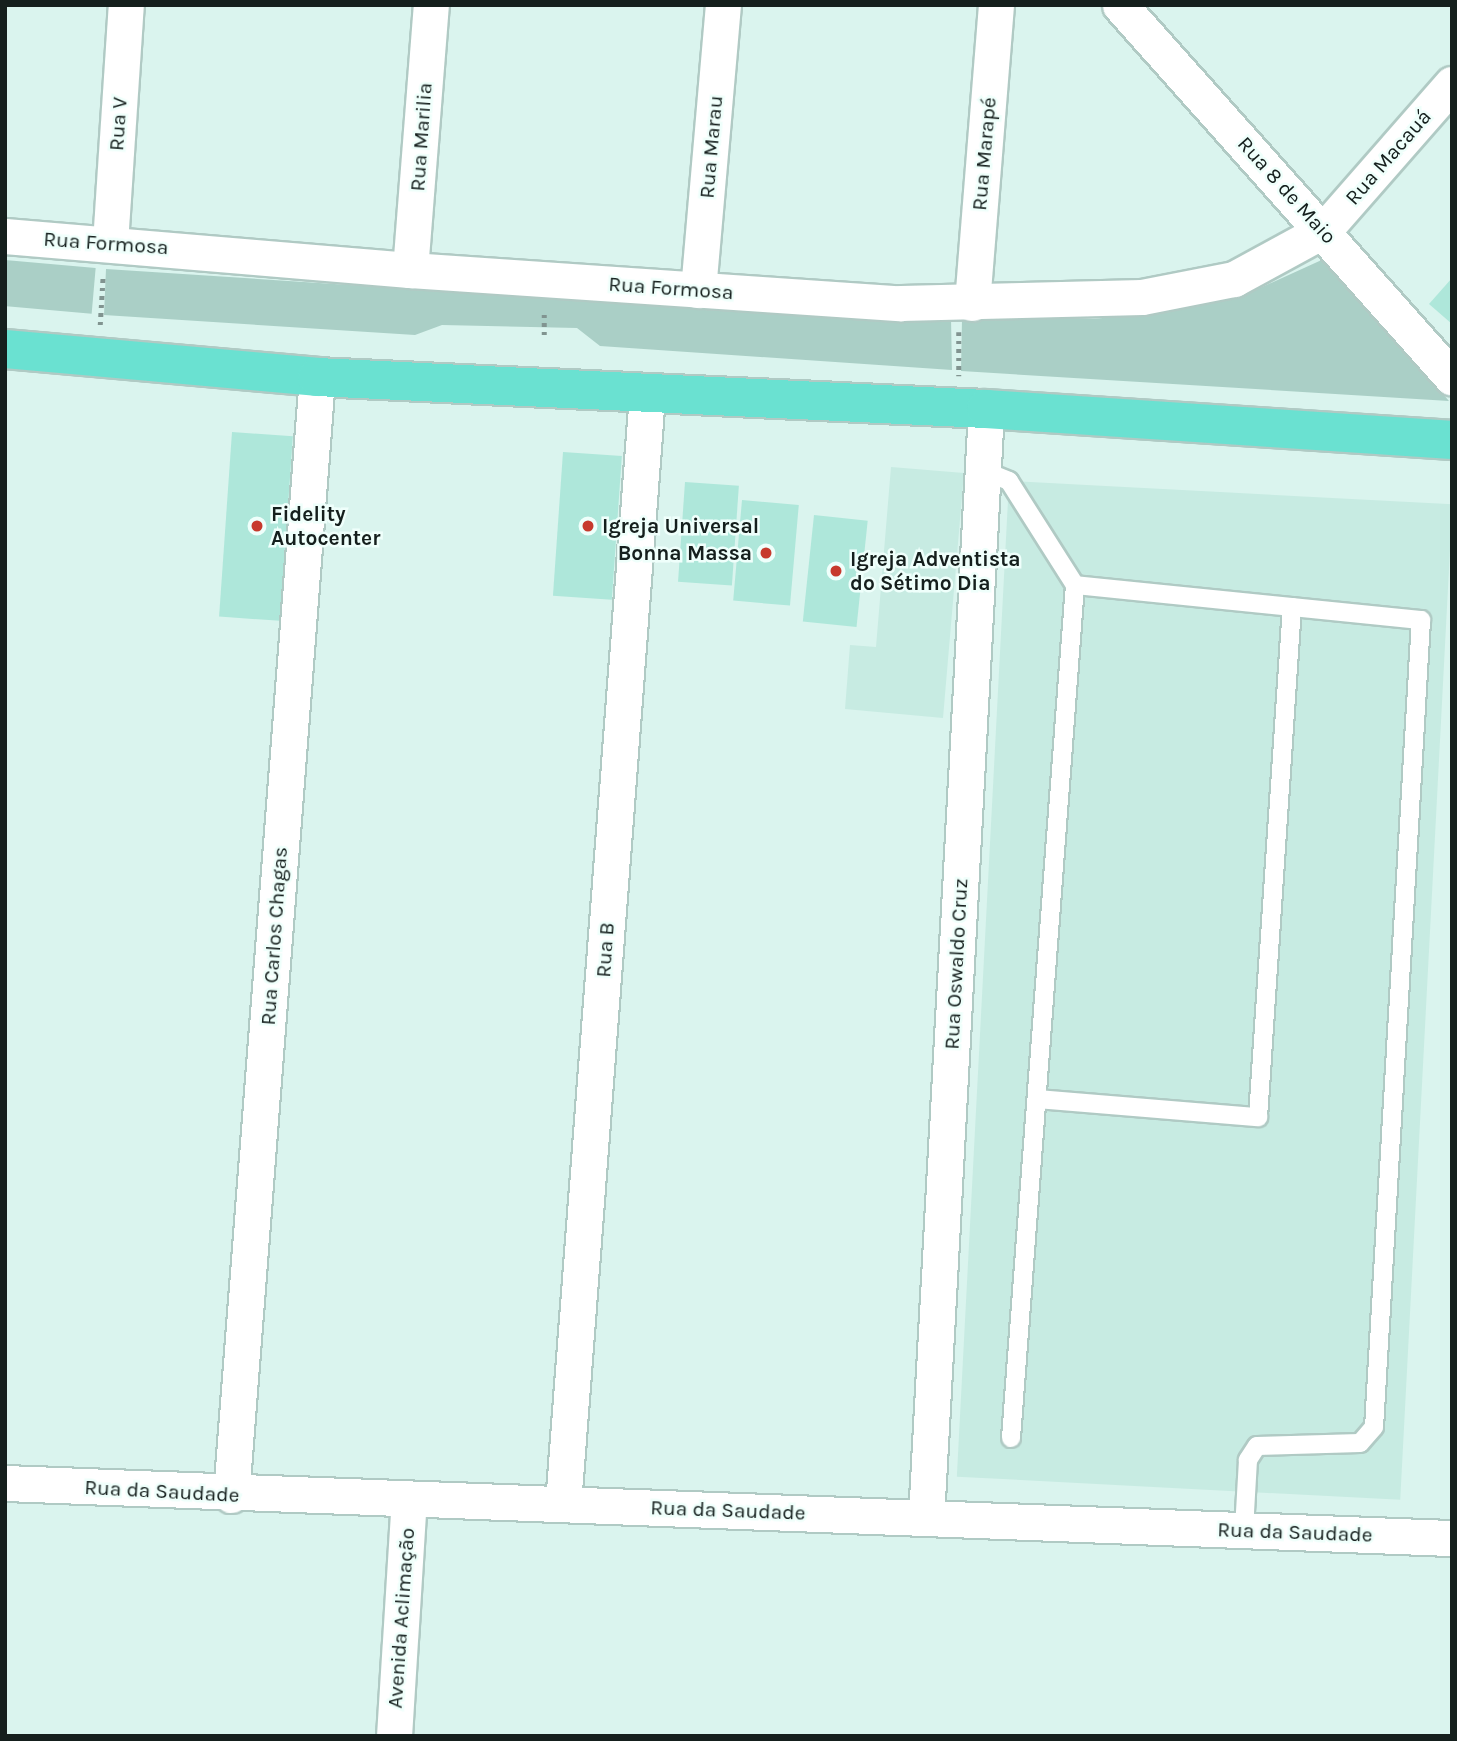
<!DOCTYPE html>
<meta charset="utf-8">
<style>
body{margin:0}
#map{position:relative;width:1457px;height:1741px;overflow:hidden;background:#daf4ee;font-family:Karla,sans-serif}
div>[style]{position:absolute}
.built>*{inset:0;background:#c7ebe2;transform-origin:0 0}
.green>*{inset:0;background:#aacfc6;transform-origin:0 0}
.building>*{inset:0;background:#aee7da;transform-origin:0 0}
.path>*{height:4.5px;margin-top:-2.25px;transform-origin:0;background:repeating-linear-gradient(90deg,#819490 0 3.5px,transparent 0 8.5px)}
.roads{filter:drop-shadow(2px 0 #b0cac4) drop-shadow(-2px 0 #b0cac4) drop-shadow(0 2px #b0cac4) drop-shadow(0 -2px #b0cac4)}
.lane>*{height:18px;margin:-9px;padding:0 9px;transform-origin:9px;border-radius:9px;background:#fff}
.street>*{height:35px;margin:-17.5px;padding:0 17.5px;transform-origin:17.5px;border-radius:17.5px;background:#fff}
.primary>*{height:38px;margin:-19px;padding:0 19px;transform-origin:19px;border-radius:19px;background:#6ae1d1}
.dots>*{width:19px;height:19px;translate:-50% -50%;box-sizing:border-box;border:4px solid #effffb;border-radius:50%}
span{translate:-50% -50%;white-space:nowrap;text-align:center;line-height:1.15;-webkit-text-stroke:5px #effffb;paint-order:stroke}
.street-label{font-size:21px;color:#151f1d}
.poi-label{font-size:21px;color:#151f1d;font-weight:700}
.left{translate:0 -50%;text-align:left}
.right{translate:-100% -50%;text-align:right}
.frame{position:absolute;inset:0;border:7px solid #151f1d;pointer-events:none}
</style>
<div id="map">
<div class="built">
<div style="clip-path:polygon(891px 467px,964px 473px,943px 718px,845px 709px,850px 645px,876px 647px)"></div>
<div style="left:1009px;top:481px;width:444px;height:997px;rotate:3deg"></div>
</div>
<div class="green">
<div style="clip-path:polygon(1326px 258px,1449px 401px,961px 371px,962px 319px,1093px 319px,1161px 312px,1251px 292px)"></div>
<div style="left:5px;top:260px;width:91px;height:46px;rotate:5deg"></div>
<div style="clip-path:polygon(106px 269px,868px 319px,951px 318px,952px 370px,600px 346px,577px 328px,442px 325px,415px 335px,104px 315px)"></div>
</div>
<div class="building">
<div style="clip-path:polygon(1452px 278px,1452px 324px,1429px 304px)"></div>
<div style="left:232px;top:432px;width:61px;height:185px;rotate:4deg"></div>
<div style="left:563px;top:452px;width:59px;height:144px;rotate:4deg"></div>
<div style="left:685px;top:482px;width:54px;height:100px;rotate:4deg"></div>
<div style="left:742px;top:500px;width:57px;height:101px;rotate:5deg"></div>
<div style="left:814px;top:515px;width:54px;height:107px;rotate:6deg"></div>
</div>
<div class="path">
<div style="left:100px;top:325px;width:51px;rotate:-86.6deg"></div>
<div style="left:959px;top:332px;width:44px;rotate:90deg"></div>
<div style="left:544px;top:335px;width:24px;rotate:-90deg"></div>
</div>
<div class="roads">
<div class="lane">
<div style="left:982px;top:470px;width:29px;rotate:22deg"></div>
<div style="left:1009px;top:481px;width:123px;rotate:57.6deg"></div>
<div style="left:1075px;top:585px;width:348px;rotate:5.8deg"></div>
<div style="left:1421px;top:620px;width:808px;rotate:93.33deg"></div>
<div style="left:1374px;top:1427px;width:21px;rotate:131deg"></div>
<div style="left:1360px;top:1443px;width:103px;rotate:178.3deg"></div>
<div style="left:1257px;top:1446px;width:17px;rotate:123deg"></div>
<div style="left:1248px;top:1460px;width:70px;rotate:93.3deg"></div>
<div style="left:1037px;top:1099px;width:222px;rotate:4.7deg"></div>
<div style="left:1258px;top:1117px;width:511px;rotate:-86.19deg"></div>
<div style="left:1011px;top:1438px;width:855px;rotate:-85.71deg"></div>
</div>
<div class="street">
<div style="left:1120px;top:5px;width:499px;rotate:48.3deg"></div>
<div style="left:5px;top:236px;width:406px;rotate:4.8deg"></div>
<div style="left:410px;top:270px;width:491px;rotate:3.9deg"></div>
<div style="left:900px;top:303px;width:242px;rotate:-1.4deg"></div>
<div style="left:1142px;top:297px;width:94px;rotate:-11.1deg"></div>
<div style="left:1234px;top:279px;width:102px;rotate:-28.6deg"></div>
<div style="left:1324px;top:230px;width:194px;rotate:-48.8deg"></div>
<div style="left:110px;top:243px;width:239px;rotate:-86.2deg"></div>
<div style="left:410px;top:270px;width:266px;rotate:-85.5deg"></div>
<div style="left:698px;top:290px;width:286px;rotate:-85deg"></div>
<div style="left:972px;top:303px;width:299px;rotate:-85.4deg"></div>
<div style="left:5px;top:1483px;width:1448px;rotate:2.18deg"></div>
<div style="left:231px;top:1495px;width:1121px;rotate:-85.6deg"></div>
<div style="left:563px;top:1504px;width:1112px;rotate:-85.67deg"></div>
<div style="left:926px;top:1518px;width:1111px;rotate:-86.9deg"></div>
<div style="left:394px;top:1736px;width:236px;rotate:-86.4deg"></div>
</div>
<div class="primary">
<div style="left:5px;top:349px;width:313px;rotate:5.1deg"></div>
<div style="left:317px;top:377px;width:670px;rotate:2.74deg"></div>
<div style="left:986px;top:409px;width:467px;rotate:3.8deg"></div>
</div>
</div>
<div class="dots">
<div style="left:257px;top:526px;background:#c73a2d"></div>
<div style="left:588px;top:526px;background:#c73a2d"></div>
<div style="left:766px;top:553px;background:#c73a2d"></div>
<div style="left:836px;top:571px;background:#c73a2d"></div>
</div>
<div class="street-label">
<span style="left:118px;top:124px;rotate:-86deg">Rua V</span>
<span style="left:421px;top:137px;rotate:-86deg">Rua Marilia</span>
<span style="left:711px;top:147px;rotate:-85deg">Rua Marau</span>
<span style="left:984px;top:154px;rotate:-85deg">Rua Marapé</span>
<span style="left:1388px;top:157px;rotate:-49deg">Rua Macauá</span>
<span style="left:1287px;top:190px;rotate:48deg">Rua 8 de Maio</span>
<span style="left:106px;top:243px;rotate:4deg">Rua Formosa</span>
<span style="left:671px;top:288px;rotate:4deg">Rua Formosa</span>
<span style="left:274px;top:936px;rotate:-86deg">Rua Carlos Chagas</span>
<span style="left:605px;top:950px;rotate:-86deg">Rua B</span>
<span style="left:956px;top:964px;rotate:-87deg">Rua Oswaldo Cruz</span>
<span style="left:162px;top:1491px;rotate:3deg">Rua da Saudade</span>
<span style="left:728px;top:1510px;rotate:2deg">Rua da Saudade</span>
<span style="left:1295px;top:1532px;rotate:2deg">Rua da Saudade</span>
<span style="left:401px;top:1618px;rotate:-86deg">Avenida Aclimação</span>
</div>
<div class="poi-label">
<span class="left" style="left:271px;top:526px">Fidelity<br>Autocenter</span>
<span class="left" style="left:602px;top:526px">Igreja Universal</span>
<span class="right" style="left:752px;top:553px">Bonna Massa</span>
<span class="left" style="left:850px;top:571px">Igreja Adventista<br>do Sétimo Dia</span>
</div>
<div class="frame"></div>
</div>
